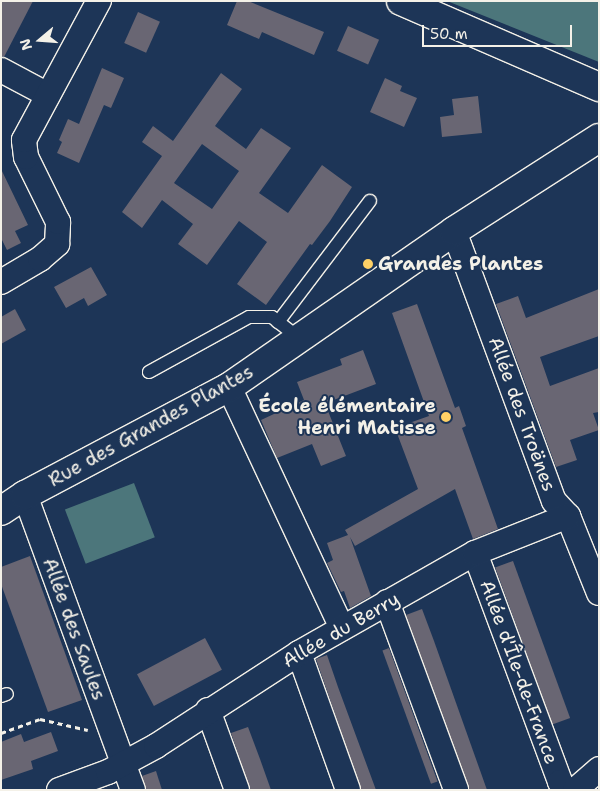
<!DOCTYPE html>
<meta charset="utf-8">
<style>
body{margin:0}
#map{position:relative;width:600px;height:791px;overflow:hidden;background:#1d3557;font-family:"Shantell Sans",sans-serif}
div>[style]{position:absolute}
.green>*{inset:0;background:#4c767b;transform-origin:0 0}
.building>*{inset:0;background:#696673;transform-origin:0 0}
.path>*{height:3px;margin-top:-1.5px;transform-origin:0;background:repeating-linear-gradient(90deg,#f4f1e8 0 5px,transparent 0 9px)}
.roads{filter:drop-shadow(1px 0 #f4f1e8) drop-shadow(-1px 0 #f4f1e8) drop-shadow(0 1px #f4f1e8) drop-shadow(0 -1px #f4f1e8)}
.service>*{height:12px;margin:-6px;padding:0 6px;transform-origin:6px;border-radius:6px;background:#1d3557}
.minor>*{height:24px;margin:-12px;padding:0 12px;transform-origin:12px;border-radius:12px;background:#1d3557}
.tertiary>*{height:28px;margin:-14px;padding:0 14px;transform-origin:14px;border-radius:14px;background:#1d3557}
.secondary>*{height:28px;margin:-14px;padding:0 14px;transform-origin:14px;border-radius:14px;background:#1d3557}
.dots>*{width:14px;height:14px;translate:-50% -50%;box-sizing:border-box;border:2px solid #1d3557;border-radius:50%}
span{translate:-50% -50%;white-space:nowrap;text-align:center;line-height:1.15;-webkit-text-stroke:4px #1d3557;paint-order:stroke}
.poi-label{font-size:19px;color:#f4f1e8;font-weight:700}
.left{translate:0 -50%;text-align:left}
.right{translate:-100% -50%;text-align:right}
.street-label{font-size:19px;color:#f4f1e8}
.frame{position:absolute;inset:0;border:2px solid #f4f1e8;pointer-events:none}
.north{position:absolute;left:15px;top:15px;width:50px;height:50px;-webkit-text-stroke:4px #1d3557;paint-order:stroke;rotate:252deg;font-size:14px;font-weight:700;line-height:20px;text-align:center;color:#f4f1e8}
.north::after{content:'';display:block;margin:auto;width:18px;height:22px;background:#f4f1e8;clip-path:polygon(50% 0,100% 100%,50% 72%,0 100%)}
.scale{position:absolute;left:422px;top:25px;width:150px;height:22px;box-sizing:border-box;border:2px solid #f4f1e8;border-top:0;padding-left:6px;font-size:15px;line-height:18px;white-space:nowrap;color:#f4f1e8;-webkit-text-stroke:4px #1d3557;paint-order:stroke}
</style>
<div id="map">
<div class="green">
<div style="clip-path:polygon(447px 1px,599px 1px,599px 62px)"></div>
<div style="left:134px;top:483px;width:58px;height:74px;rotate:69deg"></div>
</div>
<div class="building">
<div style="clip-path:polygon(1px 1px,33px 1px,4px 57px,1px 56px)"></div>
<div style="clip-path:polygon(237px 1px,248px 1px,324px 32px,314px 55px,262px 32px,259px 39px,227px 25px)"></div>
<div style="left:138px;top:12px;width:24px;height:34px;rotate:24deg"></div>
<div style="left:348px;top:26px;width:34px;height:27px;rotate:24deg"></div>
<div style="clip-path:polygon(102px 68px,124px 78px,111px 108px,104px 105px,79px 163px,57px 153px,62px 142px,59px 140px,68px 119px,79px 124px)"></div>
<div style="clip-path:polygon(evenodd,221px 73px,242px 89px,215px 126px,246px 149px,261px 128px,291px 148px,259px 193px,288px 213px,322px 165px,352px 187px,330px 221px,312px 245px,310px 244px,266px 305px,237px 284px,267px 242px,239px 221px,207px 265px,178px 244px,193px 224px,162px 200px,142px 228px,122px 212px,162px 156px,142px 142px,153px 126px,173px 141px,221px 73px,202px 144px,239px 171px,212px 209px,174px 183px,202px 144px)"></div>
<div style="clip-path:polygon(385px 78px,402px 86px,400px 91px,417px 98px,404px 127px,370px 112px)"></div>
<div style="clip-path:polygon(478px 96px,482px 133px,442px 137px,440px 117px,454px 115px,452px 99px)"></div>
<div style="clip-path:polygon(1px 169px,28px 225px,15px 231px,21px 243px,7px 250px,1px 238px)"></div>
<div style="clip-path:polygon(91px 267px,107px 295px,88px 306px,84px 298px,66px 308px,54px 287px)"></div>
<div style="clip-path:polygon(599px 289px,599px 336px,540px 357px,550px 386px,599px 368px,599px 412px,593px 413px,599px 430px,570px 440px,577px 460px,556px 467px,496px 304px,518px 296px,526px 318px)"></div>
<div style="clip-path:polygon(417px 304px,455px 408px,459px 406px,466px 426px,462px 428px,498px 529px,473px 539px,455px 489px,355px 546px,350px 537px,371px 596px,350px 608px,344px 591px,341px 592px,327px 563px,333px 560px,327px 543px,348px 535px,345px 530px,418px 489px,395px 428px,429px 416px,392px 313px)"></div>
<div style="clip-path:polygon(15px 309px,26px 330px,1px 344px,1px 317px)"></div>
<div style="clip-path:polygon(363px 350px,376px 384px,331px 401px,332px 404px,326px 406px,346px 456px,321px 466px,312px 444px,277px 458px,261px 420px,304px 400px,297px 382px,342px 365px,340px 359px)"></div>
<div style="clip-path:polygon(30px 556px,82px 700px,48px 712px,1px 584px,1px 567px)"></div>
<div style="left:513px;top:561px;width:167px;height:19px;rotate:70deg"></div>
<div style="clip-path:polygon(422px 609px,434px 641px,487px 790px,469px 790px,406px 615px)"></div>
<div style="left:205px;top:638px;width:36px;height:77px;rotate:62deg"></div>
<div style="left:389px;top:648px;width:142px;height:7px;rotate:70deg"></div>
<div style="clip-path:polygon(327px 655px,338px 687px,376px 790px,361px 790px,316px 659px)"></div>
<div style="clip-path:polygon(248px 727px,260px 759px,271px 790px,250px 790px,231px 733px)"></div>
<div style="clip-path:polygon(51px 732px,58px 751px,31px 761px,33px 769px,1px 780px,1px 742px,21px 734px,24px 742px)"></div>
<div style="clip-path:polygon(156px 771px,162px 790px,146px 790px,142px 776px)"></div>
</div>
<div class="path">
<div style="left:1px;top:733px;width:41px;rotate:-19.7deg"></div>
<div style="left:40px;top:719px;width:49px;rotate:12.9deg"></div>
</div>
<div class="roads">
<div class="service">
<div style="left:278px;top:322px;width:152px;rotate:-52.8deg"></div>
<div style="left:149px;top:372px;width:114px;rotate:-28.8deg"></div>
<div style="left:249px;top:317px;width:23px"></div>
<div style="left:272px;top:317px;width:34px;rotate:38deg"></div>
<div style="left:1px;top:696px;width:6px;rotate:-18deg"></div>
</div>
<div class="minor">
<div style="left:1px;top:70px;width:53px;rotate:28deg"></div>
<div style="left:454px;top:231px;width:288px;rotate:69.7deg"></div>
<div style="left:554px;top:501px;width:21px;rotate:47deg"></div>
<div style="left:568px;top:516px;width:83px;rotate:68.1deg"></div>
<div style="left:1px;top:282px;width:45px;rotate:-30.5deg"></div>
<div style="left:40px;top:259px;width:23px;rotate:-41deg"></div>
<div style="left:57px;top:244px;width:22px;rotate:-87deg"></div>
<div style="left:58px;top:222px;width:72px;rotate:-116.2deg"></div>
<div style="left:26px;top:157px;width:17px;rotate:-97deg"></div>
<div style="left:24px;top:140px;width:158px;rotate:-61.7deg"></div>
<div style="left:229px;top:387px;width:266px;rotate:64.9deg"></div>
<div style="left:25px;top:495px;width:314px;rotate:69.9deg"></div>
<div style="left:475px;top:553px;width:244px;rotate:69.6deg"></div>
<div style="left:560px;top:782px;width:10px;rotate:53deg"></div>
<div style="left:387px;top:602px;width:200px;rotate:69.8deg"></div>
<div style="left:299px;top:653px;width:145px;rotate:70.3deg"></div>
<div style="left:208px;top:710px;width:85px;rotate:70.1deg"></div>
<div style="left:59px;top:790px;width:52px;rotate:-20.2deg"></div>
<div style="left:108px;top:772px;width:55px;rotate:-28.4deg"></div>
<div style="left:156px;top:746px;width:171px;rotate:-33deg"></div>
<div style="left:299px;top:653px;width:202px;rotate:-29.6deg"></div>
<div style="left:475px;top:553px;width:100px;rotate:-21.7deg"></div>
<div style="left:575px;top:790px;width:32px;rotate:-41deg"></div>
</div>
<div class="tertiary">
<div style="left:1px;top:511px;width:29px;rotate:-34deg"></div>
<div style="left:25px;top:495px;width:231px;rotate:-27.9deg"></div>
<div style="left:229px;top:387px;width:274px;rotate:-34.7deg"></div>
<div style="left:454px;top:231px;width:172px;rotate:-32.7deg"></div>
</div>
<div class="secondary">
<div style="left:401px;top:1px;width:216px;rotate:23.5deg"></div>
</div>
</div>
<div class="dots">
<div style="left:368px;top:264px;background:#ffd166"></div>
<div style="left:446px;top:417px;background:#ffd166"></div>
</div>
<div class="poi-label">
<span class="left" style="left:378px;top:264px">Grandes Plantes</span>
<span class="right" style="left:436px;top:417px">École élémentaire<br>Henri Matisse</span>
</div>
<div class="street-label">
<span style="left:522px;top:414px;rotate:70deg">Allée des Troënes</span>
<span style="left:151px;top:426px;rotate:-29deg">Rue des Grandes Plantes</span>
<span style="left:74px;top:629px;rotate:70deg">Allée des Saules</span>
<span style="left:341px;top:630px;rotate:-30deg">Allée du Berry</span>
<span style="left:519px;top:672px;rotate:70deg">Allée d'Île-de-France</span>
</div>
<div class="frame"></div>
<div class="north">N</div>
<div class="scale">50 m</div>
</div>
